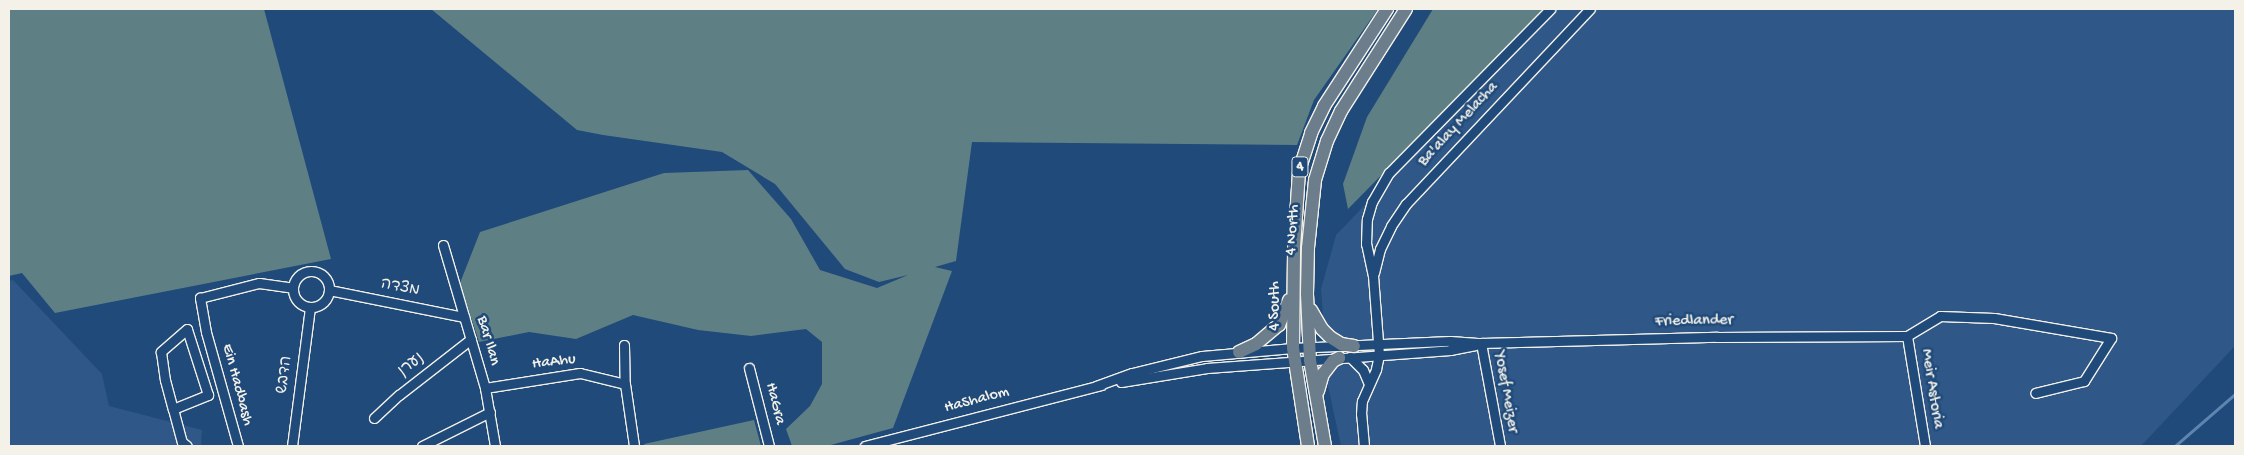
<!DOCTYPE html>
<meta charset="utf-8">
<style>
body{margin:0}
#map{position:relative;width:2244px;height:455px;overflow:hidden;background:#1f4a7a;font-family:"Gochi Hand","Playpen Sans Hebrew",sans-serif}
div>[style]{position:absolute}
.built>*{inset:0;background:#2f5787}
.green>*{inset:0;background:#5e7f84}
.stream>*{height:2.5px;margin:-1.25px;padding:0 1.25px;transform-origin:1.25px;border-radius:1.25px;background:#5e85af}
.roads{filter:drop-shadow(1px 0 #f4f1e8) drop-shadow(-1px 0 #f4f1e8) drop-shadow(0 1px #f4f1e8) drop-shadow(0 -1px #f4f1e8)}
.minor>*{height:9px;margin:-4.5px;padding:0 4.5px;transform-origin:4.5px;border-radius:4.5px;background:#1f4a7a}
.minor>.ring{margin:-4.5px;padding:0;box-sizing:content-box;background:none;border:9px solid #1f4a7a;border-radius:50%}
.highway>*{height:12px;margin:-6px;padding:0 6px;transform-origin:6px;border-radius:6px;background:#6c7d8b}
span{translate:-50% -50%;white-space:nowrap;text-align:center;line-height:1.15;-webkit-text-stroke:5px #1f4a7a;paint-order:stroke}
.shield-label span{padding:1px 4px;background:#1f4a7a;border:1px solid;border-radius:4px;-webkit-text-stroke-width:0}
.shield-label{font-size:15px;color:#f4f1e8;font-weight:700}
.street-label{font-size:16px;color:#f4f1e8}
.frame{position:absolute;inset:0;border:10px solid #f4f1e8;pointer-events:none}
</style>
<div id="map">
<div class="built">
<div style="clip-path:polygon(1554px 9px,2235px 9px,2235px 346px,2141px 446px,1341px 446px,1328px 386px,1321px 289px,1336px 235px)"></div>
<div style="clip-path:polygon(13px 280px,102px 374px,109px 406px,202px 430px,201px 446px,9px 446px,9px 281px)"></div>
</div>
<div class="green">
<div style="clip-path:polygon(9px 9px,264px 9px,331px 259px,55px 313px,22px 273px,9px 276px)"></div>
<div style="clip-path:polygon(431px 9px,1378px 9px,1314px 100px,1297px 145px,972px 142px,956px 261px,935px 267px,952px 271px,893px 428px,827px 446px,792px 446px,786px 429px,810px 406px,822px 384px,822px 342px,806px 329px,751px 336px,698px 330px,633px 315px,576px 339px,529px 332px,479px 342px,460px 283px,480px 232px,664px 173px,748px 170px,791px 219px,820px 270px,877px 288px,908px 275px,879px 282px,845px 269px,775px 184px,722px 152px,603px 135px,577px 130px)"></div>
<div style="clip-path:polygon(1433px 9px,1545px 9px,1348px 209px,1343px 184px,1367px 117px)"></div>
<div style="clip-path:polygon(754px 420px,761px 446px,645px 446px,644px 444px)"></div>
</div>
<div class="stream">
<div style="left:2175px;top:446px;width:79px;rotate:-40.9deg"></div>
</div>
<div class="roads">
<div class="minor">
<div style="left:443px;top:245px;width:149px;rotate:73.6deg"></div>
<div style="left:485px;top:388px;width:59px;rotate:80.2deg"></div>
<div class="ring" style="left:293px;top:271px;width:27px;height:27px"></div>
<div style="left:1374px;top:273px;width:25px;rotate:-76deg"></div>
<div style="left:1380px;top:249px;width:25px;rotate:-64deg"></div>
<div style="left:1391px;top:226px;width:27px;rotate:-56deg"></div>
<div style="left:1406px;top:204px;width:268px;rotate:-46.7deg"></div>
<div style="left:329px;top:290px;width:138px;rotate:11.3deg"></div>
<div style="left:1907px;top:336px;width:39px;rotate:-31deg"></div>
<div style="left:1940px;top:316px;width:54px;rotate:2.1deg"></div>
<div style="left:1994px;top:318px;width:119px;rotate:9.7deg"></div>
<div style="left:2111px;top:338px;width:51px;rotate:122.1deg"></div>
<div style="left:2084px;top:381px;width:50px;rotate:166.2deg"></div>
<div style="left:1907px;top:336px;width:111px;rotate:80.7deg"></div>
<div style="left:1481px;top:343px;width:105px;rotate:79.5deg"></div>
<div style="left:624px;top:345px;width:39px;rotate:89deg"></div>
<div style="left:625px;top:384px;width:63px;rotate:81.7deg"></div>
<div style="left:1350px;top:357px;width:18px;rotate:45deg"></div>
<div style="left:1363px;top:370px;width:15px;rotate:67deg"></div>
<div style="left:749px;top:368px;width:81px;rotate:75.6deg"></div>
<div style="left:1121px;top:382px;width:87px;rotate:-9.2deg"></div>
<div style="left:1207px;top:368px;width:244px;rotate:-4.2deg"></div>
<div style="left:1450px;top:350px;width:26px;rotate:-11deg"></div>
<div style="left:1096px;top:386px;width:38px;rotate:-20deg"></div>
<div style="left:1132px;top:373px;width:72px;rotate:-13.7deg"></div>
<div style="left:1202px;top:356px;width:91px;rotate:-5deg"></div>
<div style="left:1293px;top:348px;width:157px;rotate:-2.6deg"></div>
<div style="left:1450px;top:341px;width:31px;rotate:4deg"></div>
<div style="left:1481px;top:343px;width:236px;rotate:-1.5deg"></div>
<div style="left:1717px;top:337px;width:190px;rotate:-0.3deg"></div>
<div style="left:485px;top:388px;width:96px;rotate:-9deg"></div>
<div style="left:580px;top:373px;width:46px;rotate:13.7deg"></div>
<div style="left:173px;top:409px;width:38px;rotate:-22deg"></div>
<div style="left:208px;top:395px;width:69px;rotate:-107.7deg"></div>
<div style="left:187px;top:329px;width:35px;rotate:139deg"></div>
<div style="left:161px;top:352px;width:28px;rotate:82deg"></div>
<div style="left:165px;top:380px;width:30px;rotate:75deg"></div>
<div style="left:173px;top:409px;width:34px;rotate:75deg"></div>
<div style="left:182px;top:442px;width:6px;rotate:39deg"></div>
<div style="left:374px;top:418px;width:34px;rotate:-43deg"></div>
<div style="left:399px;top:395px;width:91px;rotate:-37.9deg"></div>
<div style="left:238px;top:446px;width:118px;rotate:-105.7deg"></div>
<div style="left:206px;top:332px;width:35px;rotate:-100deg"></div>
<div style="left:200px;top:298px;width:61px;rotate:-14.3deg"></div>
<div style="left:259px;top:283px;width:34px;rotate:8deg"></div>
<div style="left:292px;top:446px;width:140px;rotate:-82.6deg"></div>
<div style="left:422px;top:446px;width:76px;rotate:-26.6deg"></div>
<div style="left:865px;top:446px;width:244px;rotate:-14.5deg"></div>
<div style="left:1364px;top:446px;width:32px;rotate:-95deg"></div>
<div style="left:1361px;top:414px;width:13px;rotate:-86deg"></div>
<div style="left:1362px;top:401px;width:35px;rotate:-66deg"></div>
<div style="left:1376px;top:369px;width:14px;rotate:-78deg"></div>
<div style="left:1379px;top:355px;width:79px;rotate:-94.3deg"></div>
<div style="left:1373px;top:276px;width:33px;rotate:-102deg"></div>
<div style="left:1366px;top:244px;width:25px;rotate:-88deg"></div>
<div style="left:1367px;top:219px;width:18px;rotate:-74deg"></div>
<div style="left:1372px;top:202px;width:34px;rotate:-60deg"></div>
<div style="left:1389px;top:173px;width:230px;rotate:-45.5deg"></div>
</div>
<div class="highway">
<div style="left:1311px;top:310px;width:22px;rotate:60deg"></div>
<div style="left:1322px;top:329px;width:11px;rotate:45deg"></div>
<div style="left:1330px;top:337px;width:13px;rotate:32deg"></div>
<div style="left:1341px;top:344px;width:13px;rotate:9deg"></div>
<div style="left:1239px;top:352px;width:19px;rotate:-25deg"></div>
<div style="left:1256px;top:344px;width:30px;rotate:-40deg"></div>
<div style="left:1279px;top:325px;width:27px;rotate:-68deg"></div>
<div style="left:1318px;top:391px;width:18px;rotate:-74deg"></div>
<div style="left:1323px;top:374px;width:16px;rotate:-52deg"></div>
<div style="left:1333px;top:361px;width:7px;rotate:-27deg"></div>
<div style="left:1308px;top:446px;width:99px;rotate:-98.7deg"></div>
<div style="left:1293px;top:348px;width:101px;rotate:-89.4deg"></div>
<div style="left:1294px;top:247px;width:76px;rotate:-86.2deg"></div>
<div style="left:1299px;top:171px;width:40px;rotate:-72deg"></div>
<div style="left:1311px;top:133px;width:30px;rotate:-64deg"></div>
<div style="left:1324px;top:106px;width:116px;rotate:-57deg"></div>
<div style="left:1325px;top:446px;width:87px;rotate:-99.9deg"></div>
<div style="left:1310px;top:360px;width:66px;rotate:-92.6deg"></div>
<div style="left:1307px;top:294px;width:46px;rotate:-88.8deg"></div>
<div style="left:1308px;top:248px;width:68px;rotate:-84.1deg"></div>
<div style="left:1315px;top:180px;width:41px;rotate:-72.9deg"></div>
<div style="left:1327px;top:141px;width:33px;rotate:-65deg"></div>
<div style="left:1341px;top:111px;width:121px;rotate:-57.5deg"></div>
</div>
</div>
<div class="shield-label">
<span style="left:1300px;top:167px">4</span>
</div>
<div class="street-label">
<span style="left:1459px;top:125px;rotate:-47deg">Ba'alay Melacha</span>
<span style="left:1294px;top:230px;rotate:-86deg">4 North</span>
<span style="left:400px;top:289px;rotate:11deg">מצדה</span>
<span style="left:1276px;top:306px;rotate:-90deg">4 South</span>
<span style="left:1694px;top:322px;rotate:-1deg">Friedlander</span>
<span style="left:487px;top:341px;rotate:74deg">Bar Ilan</span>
<span style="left:554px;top:363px;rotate:-7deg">HaAhu</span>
<span style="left:412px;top:366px;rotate:-38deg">נערן</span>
<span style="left:286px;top:375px;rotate:-82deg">הדבש</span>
<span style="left:236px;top:385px;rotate:75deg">Ein Hadbash</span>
<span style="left:1931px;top:389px;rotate:81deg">Meir Astoria</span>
<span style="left:1505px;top:392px;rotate:80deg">Yosef Meizer</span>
<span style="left:977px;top:401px;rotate:-15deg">HaShalom</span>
<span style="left:774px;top:404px;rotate:76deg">HaGra</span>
</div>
<div class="frame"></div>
</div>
